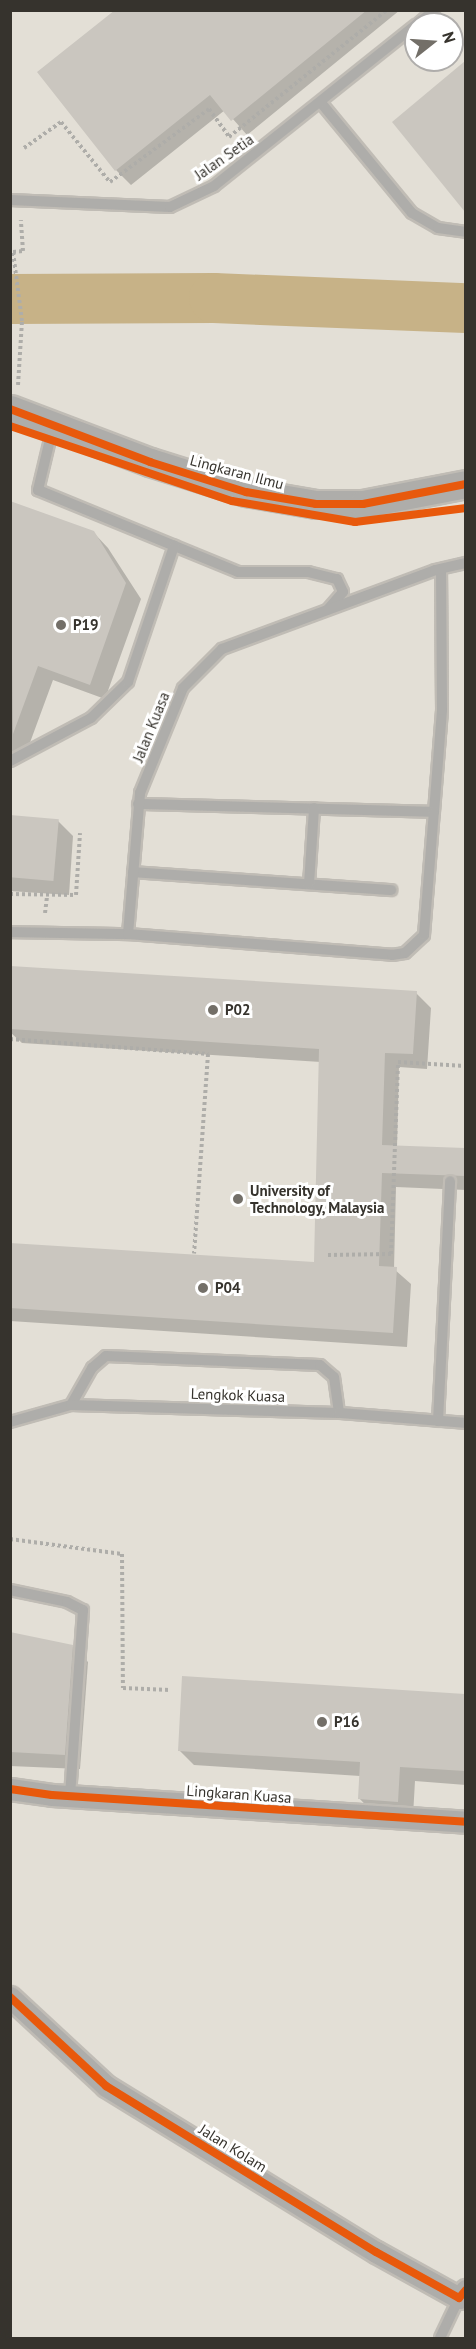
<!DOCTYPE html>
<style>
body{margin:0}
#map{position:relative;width:476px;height:2349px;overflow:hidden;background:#e3dfd6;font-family:"PT Sans",sans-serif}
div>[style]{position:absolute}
.shadow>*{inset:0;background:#0003}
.river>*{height:50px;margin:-25px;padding:0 25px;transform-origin:25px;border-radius:25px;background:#c7b287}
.building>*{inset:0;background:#cac6bf;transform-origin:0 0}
.path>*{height:4px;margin-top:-2px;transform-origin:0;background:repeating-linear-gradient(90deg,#aeada9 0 3px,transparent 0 6px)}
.roads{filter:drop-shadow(2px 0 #c0bcb5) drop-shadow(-2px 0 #c0bcb5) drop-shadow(0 2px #c0bcb5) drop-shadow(0 -2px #c0bcb5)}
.service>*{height:10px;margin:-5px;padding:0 5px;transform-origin:5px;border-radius:5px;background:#aeadaa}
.minor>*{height:21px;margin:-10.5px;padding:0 10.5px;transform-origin:10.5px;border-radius:10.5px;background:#aeadaa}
.tertiary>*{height:27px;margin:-13.5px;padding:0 13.5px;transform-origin:13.5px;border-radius:13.5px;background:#aeadaa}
.cycleway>*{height:8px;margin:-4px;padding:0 4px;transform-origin:4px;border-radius:4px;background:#e8590c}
.dots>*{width:16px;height:16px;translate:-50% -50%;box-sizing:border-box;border:3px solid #fff;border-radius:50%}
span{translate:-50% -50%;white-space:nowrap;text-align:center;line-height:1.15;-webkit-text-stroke:6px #fff;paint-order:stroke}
.street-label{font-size:15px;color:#36332d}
.poi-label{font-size:15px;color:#36332d;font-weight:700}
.left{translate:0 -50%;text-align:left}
.frame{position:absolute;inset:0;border:12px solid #36332d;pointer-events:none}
.north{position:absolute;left:404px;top:12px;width:60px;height:60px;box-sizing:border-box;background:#fff;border:2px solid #afadab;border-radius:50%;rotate:73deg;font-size:16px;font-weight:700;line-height:24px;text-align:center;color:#36332d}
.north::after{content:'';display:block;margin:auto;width:21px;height:27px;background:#736f68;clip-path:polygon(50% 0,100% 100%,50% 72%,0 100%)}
</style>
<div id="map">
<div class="shadow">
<div style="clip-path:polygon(118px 10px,400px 10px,247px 135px,225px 110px,131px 185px,116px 170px)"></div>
<div style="clip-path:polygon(466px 63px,466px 208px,394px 123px)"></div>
<div style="clip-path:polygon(10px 503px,93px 532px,108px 548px,141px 599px,105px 699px,53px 680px,28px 748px,10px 758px)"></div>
<div style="clip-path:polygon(10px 817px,58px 821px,73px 836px,69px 895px,10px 891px)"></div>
<div style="clip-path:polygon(11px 967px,416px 993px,431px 1008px,427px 1069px,399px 1067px,397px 1147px,466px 1150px,466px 1190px,396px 1187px,394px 1269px,411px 1284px,407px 1347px,10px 1321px,10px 1244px,315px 1264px,321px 1062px,22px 1043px,10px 1032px)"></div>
<div style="clip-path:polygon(10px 1636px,72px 1646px,88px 1662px,80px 1769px,10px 1766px)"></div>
<div style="clip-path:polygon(183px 1678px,466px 1696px,466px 1785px,415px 1781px,413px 1816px,374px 1814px,359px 1798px,360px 1776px,194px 1765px,179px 1750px)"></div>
</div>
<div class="river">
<div style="left:10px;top:299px;width:204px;rotate:-0.3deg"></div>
<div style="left:214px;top:298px;width:252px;rotate:2.3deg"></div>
</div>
<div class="building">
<div style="clip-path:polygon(115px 10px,367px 10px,231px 121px,210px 95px,115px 171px,37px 72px)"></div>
<div style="clip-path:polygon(465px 61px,465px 212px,392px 122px)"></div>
<div style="clip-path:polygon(10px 501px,94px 531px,126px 583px,90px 685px,38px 666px,13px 734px)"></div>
<div style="left:10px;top:815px;width:49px;height:62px;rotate:5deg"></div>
<div style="clip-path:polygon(10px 966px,417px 991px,413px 1054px,385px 1053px,382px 1145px,465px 1148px,465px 1176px,382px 1173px,379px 1266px,397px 1267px,393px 1333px,10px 1308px,10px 1243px,314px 1262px,319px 1049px,10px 1029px)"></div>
<div style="clip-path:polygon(10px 1632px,73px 1645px,65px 1755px,10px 1752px)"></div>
<div style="clip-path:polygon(182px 1676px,465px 1694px,465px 1771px,400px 1767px,398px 1802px,358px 1799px,360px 1762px,178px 1751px)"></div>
</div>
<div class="path">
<div style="left:24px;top:148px;width:45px;rotate:-35.1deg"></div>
<div style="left:61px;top:122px;width:77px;rotate:50.8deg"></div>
<div style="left:110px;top:182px;width:123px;rotate:-36.4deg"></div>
<div style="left:209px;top:109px;width:34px;rotate:54deg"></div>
<div style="left:229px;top:137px;width:203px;rotate:-38.8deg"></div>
<div style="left:18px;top:385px;width:64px;rotate:-86.4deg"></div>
<div style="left:22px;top:321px;width:70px;rotate:-97.4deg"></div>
<div style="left:13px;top:252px;width:10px;rotate:-6deg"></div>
<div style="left:23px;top:251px;width:31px;rotate:-94deg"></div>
<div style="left:466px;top:522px;width:2px;rotate:90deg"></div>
<div style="left:10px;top:894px;width:66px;rotate:0.9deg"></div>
<div style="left:76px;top:895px;width:62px;rotate:-86.3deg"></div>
<div style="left:45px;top:913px;width:17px;rotate:-83deg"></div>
<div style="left:10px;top:1039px;width:199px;rotate:4.3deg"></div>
<div style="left:208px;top:1054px;width:200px;rotate:94deg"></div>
<div style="left:328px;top:1255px;width:63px;rotate:-0.9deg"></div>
<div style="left:391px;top:1254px;width:192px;rotate:-87.9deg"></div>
<div style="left:398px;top:1062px;width:67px;rotate:3.4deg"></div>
<div style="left:10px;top:1539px;width:113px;rotate:7.6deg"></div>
<div style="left:122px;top:1554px;width:134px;rotate:89.6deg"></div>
<div style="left:123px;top:1688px;width:47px;rotate:2.4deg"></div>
</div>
<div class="roads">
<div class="service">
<div style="left:418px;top:24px;width:21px;rotate:-41deg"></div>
<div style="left:322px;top:104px;width:141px;rotate:50.5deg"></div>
<div style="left:412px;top:213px;width:30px;rotate:30deg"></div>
<div style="left:438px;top:228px;width:28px;rotate:8deg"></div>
<div style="left:10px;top:200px;width:160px;rotate:2.5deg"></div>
<div style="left:170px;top:207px;width:49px;rotate:-25.5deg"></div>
<div style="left:214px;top:186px;width:258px;rotate:-38.6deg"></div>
<div style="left:53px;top:427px;width:65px;rotate:103.4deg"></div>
<div style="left:38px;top:490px;width:216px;rotate:22.3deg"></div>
<div style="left:238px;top:572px;width:70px"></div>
<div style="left:308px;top:572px;width:30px;rotate:14deg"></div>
<div style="left:337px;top:579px;width:14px;rotate:65deg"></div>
<div style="left:343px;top:592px;width:23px;rotate:131deg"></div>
<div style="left:10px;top:761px;width:92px;rotate:-28deg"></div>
<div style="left:91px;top:718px;width:52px;rotate:-44.2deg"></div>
<div style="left:128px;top:682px;width:144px;rotate:-71.3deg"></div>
<div style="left:138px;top:804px;width:296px;rotate:1.5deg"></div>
<div style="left:434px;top:812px;width:102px;rotate:-85.5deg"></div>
<div style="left:442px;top:710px;width:141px;rotate:-90.4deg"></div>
<div style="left:133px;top:872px;width:259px;rotate:4deg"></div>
<div style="left:309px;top:884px;width:76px;rotate:-86.2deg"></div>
<div style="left:10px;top:932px;width:118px;rotate:1deg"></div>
<div style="left:128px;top:934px;width:142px;rotate:-85.1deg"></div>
<div style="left:140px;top:793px;width:113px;rotate:-67.7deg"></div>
<div style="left:183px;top:688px;width:55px;rotate:-45deg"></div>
<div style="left:222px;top:649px;width:227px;rotate:-20.3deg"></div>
<div style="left:435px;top:570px;width:32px;rotate:-13deg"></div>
<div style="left:128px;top:934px;width:265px;rotate:4.5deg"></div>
<div style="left:392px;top:955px;width:13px;rotate:-9deg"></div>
<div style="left:405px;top:953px;width:26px;rotate:-43deg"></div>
<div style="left:424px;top:935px;width:123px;rotate:-85.4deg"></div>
<div style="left:71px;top:1405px;width:43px;rotate:-60.4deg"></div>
<div style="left:92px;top:1368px;width:18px;rotate:-41deg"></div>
<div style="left:106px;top:1356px;width:214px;rotate:2.4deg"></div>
<div style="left:320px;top:1365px;width:18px;rotate:41deg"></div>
<div style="left:334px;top:1377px;width:36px;rotate:82deg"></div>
<div style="left:438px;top:1421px;width:240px;rotate:-87.1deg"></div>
<div style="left:10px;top:1422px;width:63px;rotate:-15.6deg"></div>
<div style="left:71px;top:1405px;width:268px;rotate:1.7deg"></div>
<div style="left:339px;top:1413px;width:127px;rotate:4.5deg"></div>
<div style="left:10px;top:1590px;width:58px;rotate:11.9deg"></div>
<div style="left:67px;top:1602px;width:18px;rotate:27deg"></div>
<div style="left:83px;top:1610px;width:187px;rotate:94deg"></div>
<div style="left:440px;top:2338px;width:44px;rotate:-64.6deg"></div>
<div style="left:459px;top:2298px;width:4px;rotate:34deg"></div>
</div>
<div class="minor">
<div style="left:10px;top:1789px;width:42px;rotate:8.1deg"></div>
<div style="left:52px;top:1795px;width:415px;rotate:3.7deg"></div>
<div style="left:10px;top:1997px;width:131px;rotate:42.8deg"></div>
<div style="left:106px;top:2086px;width:317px;rotate:31.6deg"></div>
<div style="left:376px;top:2252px;width:95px;rotate:29deg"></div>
<div style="left:459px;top:2298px;width:11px;rotate:-49deg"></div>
</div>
<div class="tertiary">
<div style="left:10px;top:409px;width:150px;rotate:20.7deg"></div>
<div style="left:150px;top:462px;width:101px;rotate:17.4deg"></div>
<div style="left:246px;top:492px;width:71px;rotate:9.7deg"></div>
<div style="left:316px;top:504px;width:47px"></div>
<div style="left:363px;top:504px;width:105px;rotate:-11deg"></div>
</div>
</div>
<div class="cycleway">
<div style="left:10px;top:409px;width:150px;rotate:20.7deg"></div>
<div style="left:150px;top:462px;width:101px;rotate:17.4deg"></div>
<div style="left:246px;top:492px;width:71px;rotate:9.7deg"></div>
<div style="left:316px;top:504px;width:47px"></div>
<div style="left:363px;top:504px;width:105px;rotate:-11deg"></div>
<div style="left:10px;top:426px;width:234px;rotate:18.7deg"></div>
<div style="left:232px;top:501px;width:125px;rotate:9.7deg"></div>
<div style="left:355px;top:522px;width:112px;rotate:-7.2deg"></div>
<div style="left:10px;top:1789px;width:42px;rotate:8.1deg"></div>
<div style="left:52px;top:1795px;width:415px;rotate:3.7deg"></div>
<div style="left:10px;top:1997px;width:131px;rotate:42.8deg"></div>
<div style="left:106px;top:2086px;width:317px;rotate:31.6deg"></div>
<div style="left:376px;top:2252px;width:95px;rotate:29deg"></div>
<div style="left:459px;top:2298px;width:11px;rotate:-49deg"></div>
</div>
<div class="dots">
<div style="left:61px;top:625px;background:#736f68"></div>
<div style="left:213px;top:1010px;background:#736f68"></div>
<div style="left:238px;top:1199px;background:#736f68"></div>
<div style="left:203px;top:1288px;background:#736f68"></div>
<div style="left:322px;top:1722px;background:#736f68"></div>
</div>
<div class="street-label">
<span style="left:224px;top:157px;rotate:-35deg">Jalan Setia</span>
<span style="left:237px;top:472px;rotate:15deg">Lingkaran Ilmu</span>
<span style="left:151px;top:727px;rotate:-68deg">Jalan Kuasa</span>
<span style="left:238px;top:1395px;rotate:2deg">Lengkok Kuasa</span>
<span style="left:239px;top:1794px;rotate:4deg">Lingkaran Kuasa</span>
<span style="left:233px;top:2148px;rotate:32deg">Jalan Kolam</span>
</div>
<div class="poi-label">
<span class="left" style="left:73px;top:625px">P19</span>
<span class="left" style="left:225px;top:1010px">P02</span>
<span class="left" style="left:250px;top:1199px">University of<br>Technology, Malaysia</span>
<span class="left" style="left:215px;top:1288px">P04</span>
<span class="left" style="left:334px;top:1722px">P16</span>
</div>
<div class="frame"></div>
<div class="north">N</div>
</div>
